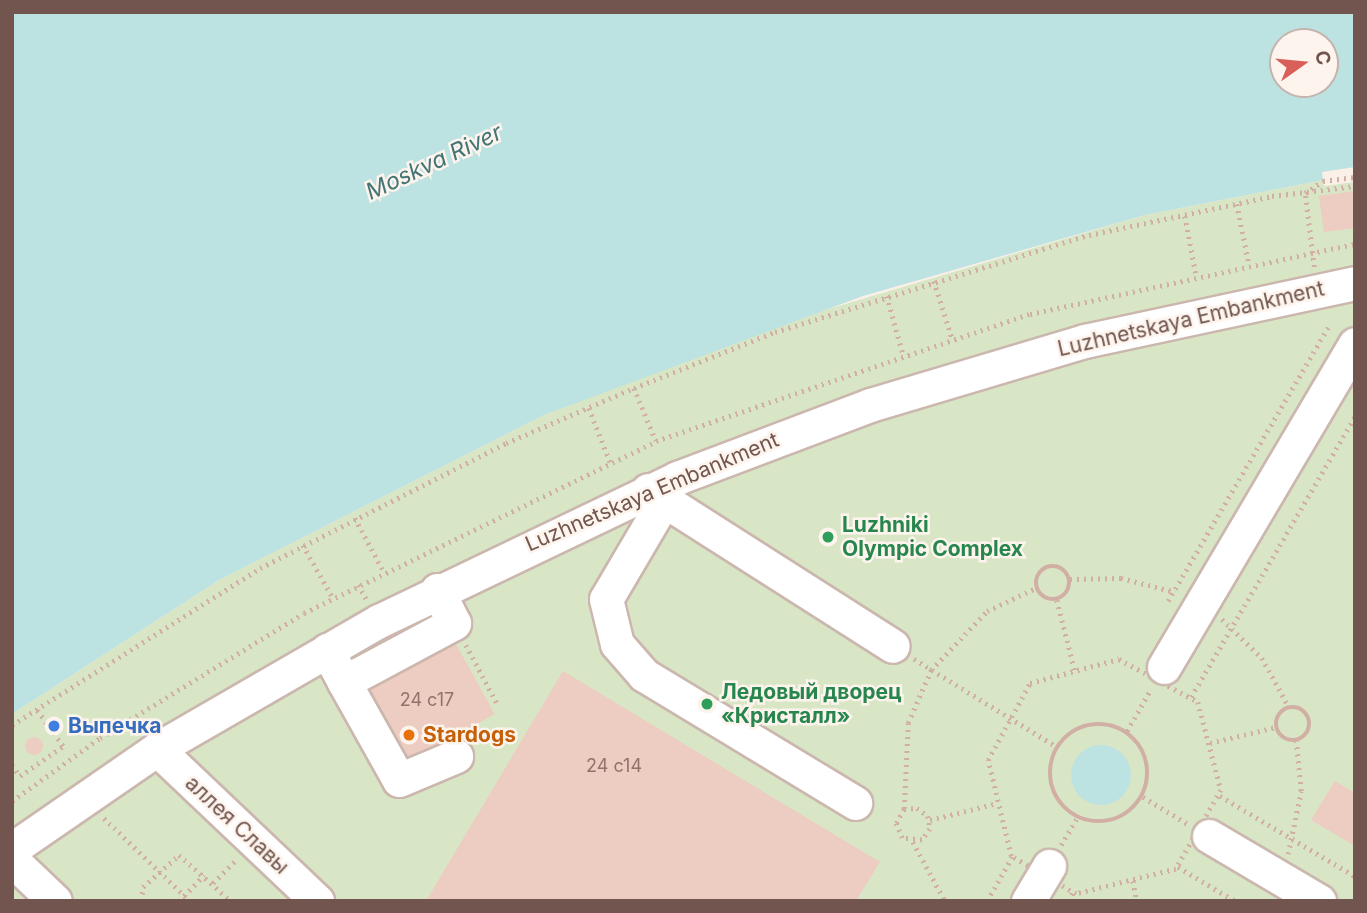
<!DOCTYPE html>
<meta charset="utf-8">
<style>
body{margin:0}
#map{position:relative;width:1367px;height:913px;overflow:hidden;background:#faf0e7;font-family:Inter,sans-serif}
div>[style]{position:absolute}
.green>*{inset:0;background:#d8e6c6}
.water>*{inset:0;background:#bde2e2}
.round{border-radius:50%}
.building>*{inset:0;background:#edccc1;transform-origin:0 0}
.path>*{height:4.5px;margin-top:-2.25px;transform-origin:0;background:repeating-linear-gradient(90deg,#d2afa4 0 2px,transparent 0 7px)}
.path>.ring{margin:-2.25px;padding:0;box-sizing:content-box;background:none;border:4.5px solid #d2afa4;border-radius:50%}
.roads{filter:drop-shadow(2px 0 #cbb7ae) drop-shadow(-2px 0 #cbb7ae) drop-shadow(0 2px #cbb7ae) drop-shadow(0 -2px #cbb7ae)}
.minor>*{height:33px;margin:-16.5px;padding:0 16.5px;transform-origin:16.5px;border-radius:16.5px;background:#fff}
.dots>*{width:19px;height:19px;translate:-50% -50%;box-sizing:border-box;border:4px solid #fdf4ed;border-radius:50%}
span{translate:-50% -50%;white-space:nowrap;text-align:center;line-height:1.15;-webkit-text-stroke:5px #fdf4ed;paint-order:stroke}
.number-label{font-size:18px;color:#90736b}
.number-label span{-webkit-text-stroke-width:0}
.street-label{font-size:21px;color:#71554e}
.leisure-label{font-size:21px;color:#27864d;font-weight:700}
.left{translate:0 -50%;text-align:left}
.shop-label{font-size:21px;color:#366cbe;font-weight:700}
.food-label{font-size:21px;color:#c56008;font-weight:700}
.water-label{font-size:23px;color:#437575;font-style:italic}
.frame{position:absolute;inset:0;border:14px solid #71554e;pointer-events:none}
.north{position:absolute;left:1269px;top:28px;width:70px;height:70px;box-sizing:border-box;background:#fdf4ed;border:2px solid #c5b4ad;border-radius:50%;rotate:75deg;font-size:19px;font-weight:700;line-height:28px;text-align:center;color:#71554e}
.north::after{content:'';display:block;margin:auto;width:24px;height:32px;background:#d86058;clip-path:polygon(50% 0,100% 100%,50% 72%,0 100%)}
</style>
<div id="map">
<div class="green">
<div style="clip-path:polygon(1323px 180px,1324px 186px,1355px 182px,1355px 901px,12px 901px,12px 714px,219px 580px,544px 415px,768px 327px,1145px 215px)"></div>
</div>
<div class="water">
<div style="clip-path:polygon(evenodd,12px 12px,1355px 12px,1355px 167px,1322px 172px,1323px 180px,1145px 215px,863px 296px,544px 415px,219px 580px,12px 714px,12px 12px,1283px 42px,1325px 42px,1325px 84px,1283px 84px,1283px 42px)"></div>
<div class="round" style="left:1071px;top:745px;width:60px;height:60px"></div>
</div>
<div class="building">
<div style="clip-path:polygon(1355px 191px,1355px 228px,1324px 232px,1319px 196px)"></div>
<div style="left:452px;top:637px;width:88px;height:103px;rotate:61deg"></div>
<div style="clip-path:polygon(563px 671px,880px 862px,856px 901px,426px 901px)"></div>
<div class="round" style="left:25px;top:737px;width:18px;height:18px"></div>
<div style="clip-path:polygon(1335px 781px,1355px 793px,1355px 846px,1311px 820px)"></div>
</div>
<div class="path">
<div style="left:1237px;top:204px;width:61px;rotate:78.7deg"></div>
<div style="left:1185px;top:216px;width:59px;rotate:79.3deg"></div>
<div style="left:1314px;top:267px;width:75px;rotate:-96.9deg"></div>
<div style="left:1305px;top:193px;width:22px;rotate:-34deg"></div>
<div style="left:1323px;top:181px;width:32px;rotate:-7deg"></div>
<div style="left:934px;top:281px;width:60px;rotate:72.5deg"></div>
<div style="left:887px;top:296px;width:60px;rotate:74.6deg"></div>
<div style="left:634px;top:388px;width:57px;rotate:67.5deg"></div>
<div style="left:589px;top:408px;width:58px;rotate:68.7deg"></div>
<div style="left:355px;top:518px;width:61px;rotate:61.8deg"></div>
<div style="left:303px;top:545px;width:61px;rotate:60.5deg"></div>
<div class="ring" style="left:1036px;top:566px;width:29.5px;height:29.5px"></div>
<div style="left:1070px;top:579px;width:51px;rotate:-1.1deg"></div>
<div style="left:1121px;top:578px;width:56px;rotate:14.5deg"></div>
<div style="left:358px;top:585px;width:17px;rotate:59deg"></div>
<div style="left:1057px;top:600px;width:73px;rotate:75.8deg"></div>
<div style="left:1168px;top:601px;width:317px;rotate:-59.7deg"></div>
<div style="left:1222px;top:619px;width:56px;rotate:44.3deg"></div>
<div style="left:1262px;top:658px;width:56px;rotate:61.1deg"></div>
<div style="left:466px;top:645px;width:66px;rotate:61.9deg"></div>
<div style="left:914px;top:659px;width:168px;rotate:31.6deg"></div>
<div style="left:1119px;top:659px;width:90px;rotate:28.6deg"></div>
<div style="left:1198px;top:702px;width:91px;rotate:75.4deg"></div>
<div style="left:1221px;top:790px;width:91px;rotate:119.7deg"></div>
<div style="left:1176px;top:869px;width:103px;rotate:166deg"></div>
<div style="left:1076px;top:894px;width:75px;rotate:-149.7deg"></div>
<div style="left:1011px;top:856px;width:99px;rotate:-103.5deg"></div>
<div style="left:988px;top:760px;width:88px;rotate:-61.4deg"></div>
<div style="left:1030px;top:683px;width:92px;rotate:-15.1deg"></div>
<div style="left:1191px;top:697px;width:325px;rotate:-59.7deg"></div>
<div class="ring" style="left:1276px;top:707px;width:29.5px;height:29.5px"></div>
<div class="ring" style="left:1050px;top:724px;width:93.5px;height:93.5px"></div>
<div style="left:12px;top:725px;width:294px;rotate:-32.3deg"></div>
<div style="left:260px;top:568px;width:276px;rotate:-26.9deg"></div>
<div style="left:506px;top:443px;width:139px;rotate:-23.3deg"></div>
<div style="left:634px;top:388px;width:152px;rotate:-21.7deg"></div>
<div style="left:775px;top:332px;width:329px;rotate:-17.2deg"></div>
<div style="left:1089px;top:235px;width:187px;rotate:-12deg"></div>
<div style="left:1272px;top:196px;width:84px;rotate:-6.9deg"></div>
<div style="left:1127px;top:731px;width:48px;rotate:-60.3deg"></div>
<div style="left:1210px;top:743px;width:68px;rotate:-13.6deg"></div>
<div style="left:12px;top:765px;width:14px;rotate:54deg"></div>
<div style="left:20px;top:776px;width:52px;rotate:-34.9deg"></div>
<div style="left:63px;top:746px;width:46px;rotate:-126.1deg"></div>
<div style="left:1220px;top:796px;width:157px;rotate:30.7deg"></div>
<div style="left:1143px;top:797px;width:52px;rotate:31deg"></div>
<div style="left:12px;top:801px;width:108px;rotate:-35.6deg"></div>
<div style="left:100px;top:738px;width:239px;rotate:-31.5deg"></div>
<div style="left:304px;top:613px;width:392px;rotate:-26deg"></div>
<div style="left:656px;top:441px;width:395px;rotate:-18.8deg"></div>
<div style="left:1030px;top:314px;width:332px;rotate:-12.2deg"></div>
<div style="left:904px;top:809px;width:13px;rotate:-4deg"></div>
<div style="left:917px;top:808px;width:14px;rotate:36deg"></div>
<div style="left:928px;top:816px;width:13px;rotate:81deg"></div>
<div style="left:930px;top:829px;width:14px;rotate:126deg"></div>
<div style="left:922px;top:840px;width:20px;rotate:-174deg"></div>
<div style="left:902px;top:838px;width:16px;rotate:-112deg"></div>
<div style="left:896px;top:823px;width:16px;rotate:-60deg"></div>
<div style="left:904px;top:809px;width:86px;rotate:-87.3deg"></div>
<div style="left:908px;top:723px;width:58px;rotate:-66.5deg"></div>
<div style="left:931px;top:670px;width:81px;rotate:-46.5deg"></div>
<div style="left:987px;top:611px;width:54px;rotate:-25.1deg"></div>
<div style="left:104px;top:818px;width:120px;rotate:44deg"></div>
<div style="left:930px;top:820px;width:69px;rotate:-14.2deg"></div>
<div style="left:913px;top:842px;width:67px;rotate:61.5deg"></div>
<div style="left:1061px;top:845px;width:31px;rotate:-59deg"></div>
<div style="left:1288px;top:854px;width:64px;rotate:-78.3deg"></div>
<div style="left:1301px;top:791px;width:50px;rotate:-95.7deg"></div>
<div style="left:1178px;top:867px;width:66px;rotate:30.8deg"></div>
<div style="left:1133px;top:881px;width:20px;rotate:79deg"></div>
<div style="left:213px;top:883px;width:34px;rotate:-45deg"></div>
<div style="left:141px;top:901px;width:14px;rotate:-82deg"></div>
<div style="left:143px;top:887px;width:48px;rotate:-41.6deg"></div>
<div style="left:179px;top:855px;width:69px;rotate:41.5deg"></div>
<div style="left:179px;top:901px;width:36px;rotate:-46deg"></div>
<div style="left:221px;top:901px;width:7px;rotate:-45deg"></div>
<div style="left:987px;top:901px;width:51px;rotate:-60.4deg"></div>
<div style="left:1068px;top:901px;width:9px;rotate:-63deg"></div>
</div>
<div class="roads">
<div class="minor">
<div style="left:648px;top:490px;width:290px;rotate:32.5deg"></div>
<div style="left:662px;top:504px;width:110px;rotate:120.5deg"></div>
<div style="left:606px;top:599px;width:46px;rotate:76.3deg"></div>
<div style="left:617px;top:644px;width:41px;rotate:48.9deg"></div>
<div style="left:644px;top:675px;width:247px;rotate:31.2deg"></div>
<div style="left:327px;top:650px;width:36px;rotate:62deg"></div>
<div style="left:344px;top:682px;width:125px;rotate:-28.2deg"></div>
<div style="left:454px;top:623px;width:37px;rotate:-117deg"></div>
<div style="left:1164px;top:667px;width:375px;rotate:-59.4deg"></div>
<div style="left:344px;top:682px;width:112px;rotate:60.7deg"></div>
<div style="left:399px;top:780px;width:62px;rotate:-22.8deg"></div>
<div style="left:157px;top:749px;width:221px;rotate:43.5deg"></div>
<div style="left:1209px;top:836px;width:128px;rotate:30.6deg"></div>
<div style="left:12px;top:849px;width:176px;rotate:-34.6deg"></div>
<div style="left:157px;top:749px;width:256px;rotate:-30deg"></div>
<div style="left:379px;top:621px;width:331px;rotate:-25.6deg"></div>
<div style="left:677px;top:478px;width:206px;rotate:-20.7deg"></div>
<div style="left:870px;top:405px;width:224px;rotate:-16.6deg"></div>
<div style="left:1085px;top:341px;width:276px;rotate:-12.1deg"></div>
<div style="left:12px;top:860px;width:59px;rotate:43.6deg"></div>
<div style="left:1028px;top:901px;width:41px;rotate:-59deg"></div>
</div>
</div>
<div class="dots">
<div style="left:828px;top:537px;background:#2e9e5b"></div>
<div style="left:707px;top:704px;background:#2e9e5b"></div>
<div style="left:54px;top:726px;background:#3f7fe0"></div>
<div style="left:409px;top:735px;background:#e8710a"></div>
</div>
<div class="number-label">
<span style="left:427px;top:700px">24 с17</span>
<span style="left:614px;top:766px">24 с14</span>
</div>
<div class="street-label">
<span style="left:1191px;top:319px;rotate:-13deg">Luzhnetskaya Embankment</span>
<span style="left:652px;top:492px;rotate:-23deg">Luzhnetskaya Embankment</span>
<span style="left:237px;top:825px;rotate:43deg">аллея Славы</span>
</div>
<div class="leisure-label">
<span class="left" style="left:842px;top:537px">Luzhniki<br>Olympic Complex</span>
<span class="left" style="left:721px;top:704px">Ледовый дворец<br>«Кристалл»</span>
</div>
<div class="shop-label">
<span class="left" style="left:68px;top:726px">Выпечка</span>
</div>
<div class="food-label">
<span class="left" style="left:423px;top:735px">Stardogs</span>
</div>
<div class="water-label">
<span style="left:434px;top:162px;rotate:-25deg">Moskva River</span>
</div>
<div class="frame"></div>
<div class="north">С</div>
</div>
